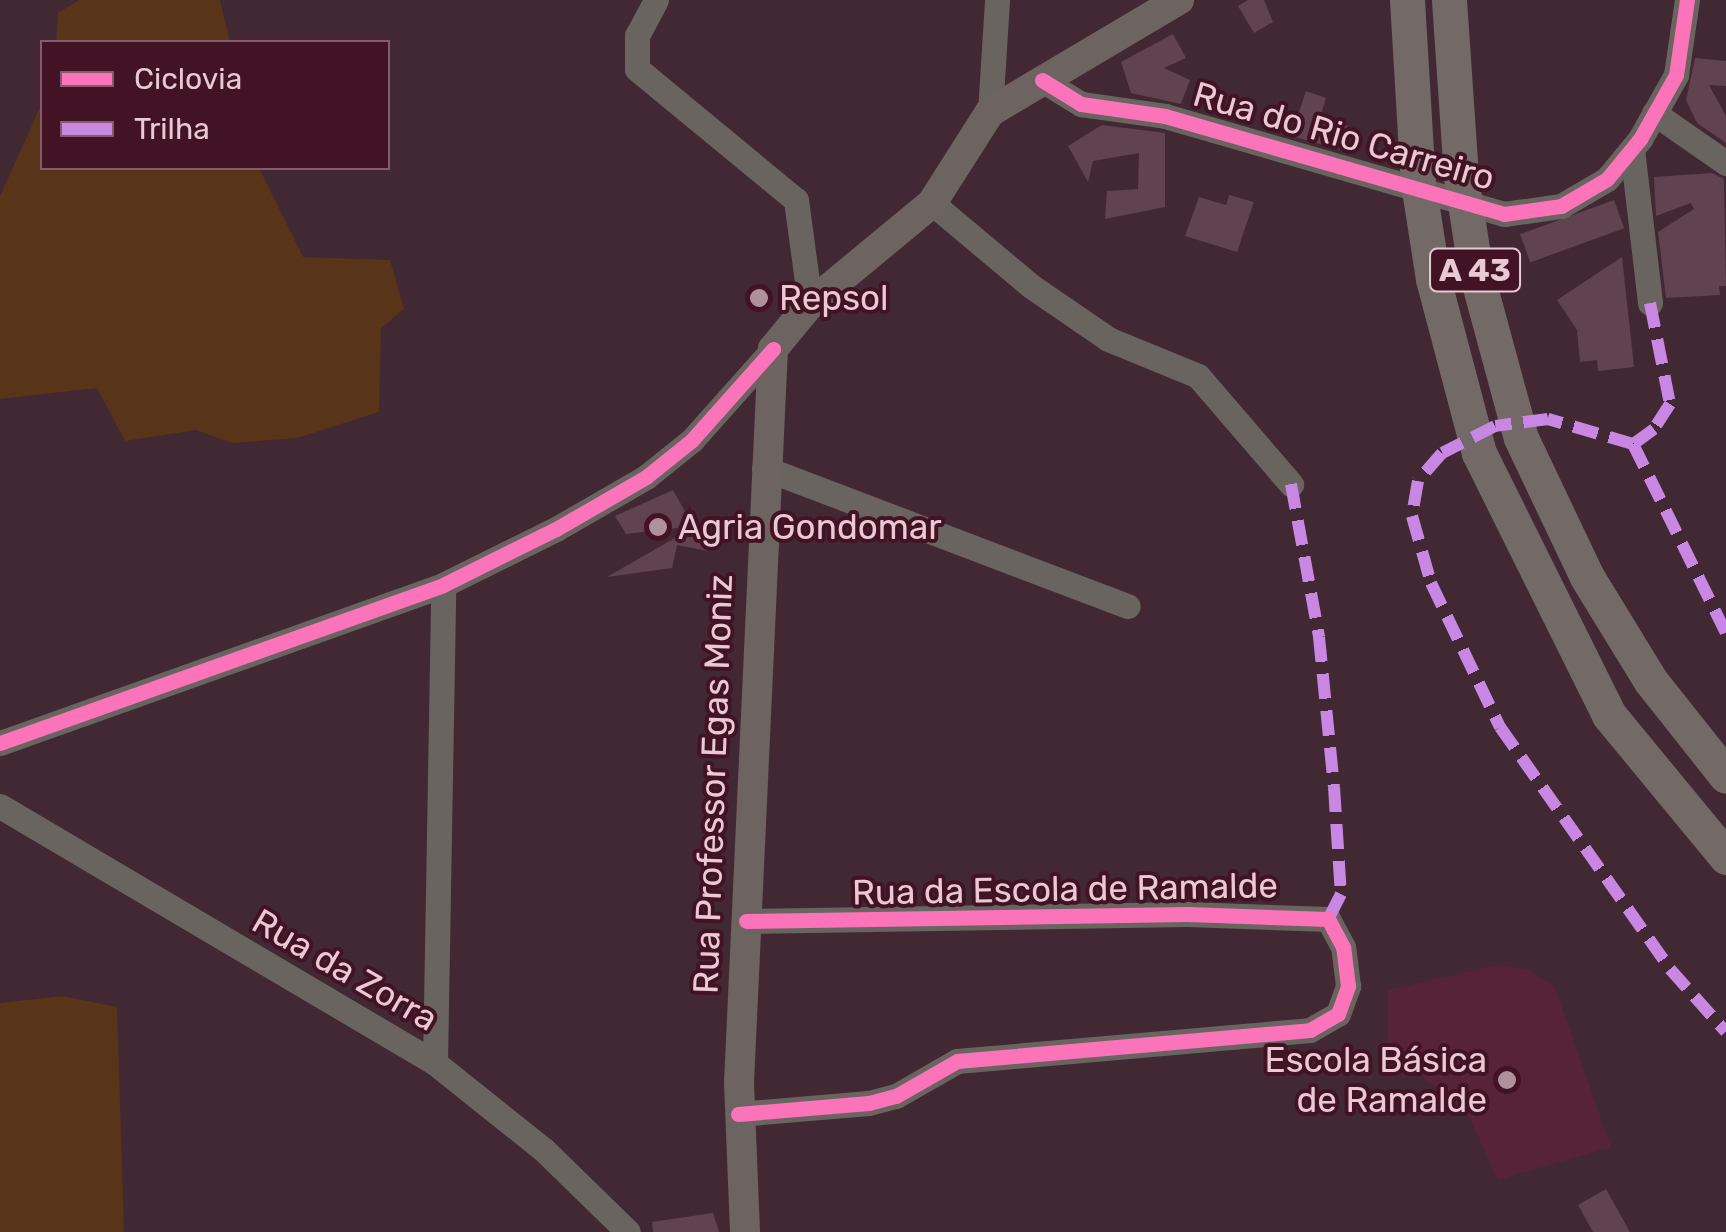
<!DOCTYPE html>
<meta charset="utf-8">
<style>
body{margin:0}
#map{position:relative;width:1726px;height:1232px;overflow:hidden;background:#422832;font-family:Rubik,sans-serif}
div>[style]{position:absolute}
.built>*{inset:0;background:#572336}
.green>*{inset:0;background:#583419}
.building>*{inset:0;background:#60434e;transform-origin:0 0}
.minor>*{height:25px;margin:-12.5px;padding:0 12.5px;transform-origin:12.5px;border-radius:12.5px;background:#696460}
.major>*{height:30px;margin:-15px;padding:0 15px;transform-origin:15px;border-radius:15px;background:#6d6361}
.highway>*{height:35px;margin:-17.5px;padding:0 17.5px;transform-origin:17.5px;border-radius:17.5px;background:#736967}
.quiet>*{height:12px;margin-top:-6px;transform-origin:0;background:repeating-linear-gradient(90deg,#c787e3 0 25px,transparent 0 37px)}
.cycleway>*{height:15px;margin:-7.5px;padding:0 7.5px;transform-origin:7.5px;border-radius:7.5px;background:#fb73b8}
.dots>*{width:28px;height:28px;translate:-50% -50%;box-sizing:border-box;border:5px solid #421325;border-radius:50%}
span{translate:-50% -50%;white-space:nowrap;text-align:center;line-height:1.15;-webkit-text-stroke:8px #421325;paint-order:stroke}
.shield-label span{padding:2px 8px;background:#421325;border:2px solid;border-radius:8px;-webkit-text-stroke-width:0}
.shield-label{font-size:32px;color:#e9c9d2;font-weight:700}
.street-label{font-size:35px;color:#e9c9d2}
.poi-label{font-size:35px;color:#e9c9d2}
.left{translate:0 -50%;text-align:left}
.right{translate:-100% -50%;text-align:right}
.legend{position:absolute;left:40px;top:40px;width:350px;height:130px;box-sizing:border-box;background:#421325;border:2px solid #855c6a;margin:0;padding:12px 18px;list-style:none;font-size:30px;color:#e9c9d2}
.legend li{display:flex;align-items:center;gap:20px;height:50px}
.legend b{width:50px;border:2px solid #855c6a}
</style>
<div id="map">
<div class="built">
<div style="clip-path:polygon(1497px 965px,1528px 969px,1555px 988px,1611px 1147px,1498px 1180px,1465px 1108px,1388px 1052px,1388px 990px)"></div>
</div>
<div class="green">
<div style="clip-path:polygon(79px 0,220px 0,230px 42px,56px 42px,58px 13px)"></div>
<div style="clip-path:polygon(42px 103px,42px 168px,259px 168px,303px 257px,390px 260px,404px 309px,381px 328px,379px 412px,297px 438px,232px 443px,196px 430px,125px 441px,97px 388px,0 399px,0 196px)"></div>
<div style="clip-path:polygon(62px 996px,117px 1007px,124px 1232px,0 1232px,0 1003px)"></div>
</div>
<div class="building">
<div style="clip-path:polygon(1248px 0,1264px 0,1273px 22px,1254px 33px,1238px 6px)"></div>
<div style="clip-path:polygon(1173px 34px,1186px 58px,1164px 68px,1190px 80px,1181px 104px,1131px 93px,1121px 62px)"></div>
<div style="clip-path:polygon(1695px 58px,1726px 61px,1726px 86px,1709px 85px,1726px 116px,1726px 143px,1697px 123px,1686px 100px)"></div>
<div style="clip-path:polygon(1306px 91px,1326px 98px,1320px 117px,1348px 126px,1341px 150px,1291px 136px)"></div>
<div style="clip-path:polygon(1102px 125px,1165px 133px,1165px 207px,1105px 219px,1107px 191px,1138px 189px,1139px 153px,1093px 161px,1088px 182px,1068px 146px)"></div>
<div style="clip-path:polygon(1712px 173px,1724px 179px,1726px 286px,1719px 286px,1720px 295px,1666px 298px,1658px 232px,1694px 209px,1691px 203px,1656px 216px,1654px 177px)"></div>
<div style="clip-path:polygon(1229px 195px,1254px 202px,1237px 252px,1185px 236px,1199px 197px,1226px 205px)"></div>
<div style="left:1614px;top:200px;width:30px;height:100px;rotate:70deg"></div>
<div style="clip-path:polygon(1622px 257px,1634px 367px,1598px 371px,1597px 360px,1580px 362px,1577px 330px,1557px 300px)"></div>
<div style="clip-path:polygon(673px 490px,693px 526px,626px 534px,615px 516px)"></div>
<div style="clip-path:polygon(694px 527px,708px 551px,677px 545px,672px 568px,607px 577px)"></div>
<div style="clip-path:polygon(1606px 1189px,1630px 1232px,1593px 1232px,1578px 1205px)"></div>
<div style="clip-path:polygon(713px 1213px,719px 1232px,653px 1232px,652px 1222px)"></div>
</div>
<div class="minor">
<div style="left:656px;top:0;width:40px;rotate:118deg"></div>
<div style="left:637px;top:35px;width:34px;rotate:90deg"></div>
<div style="left:637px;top:69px;width:206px;rotate:39.5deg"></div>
<div style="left:796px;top:200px;width:105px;rotate:82.3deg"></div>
<div style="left:1042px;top:80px;width:46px;rotate:31.6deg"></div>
<div style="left:1081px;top:104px;width:85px;rotate:8.1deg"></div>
<div style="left:1165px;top:116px;width:353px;rotate:16.1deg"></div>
<div style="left:1504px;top:214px;width:58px;rotate:-8deg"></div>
<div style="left:1561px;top:206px;width:53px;rotate:-30.4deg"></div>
<div style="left:1607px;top:179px;width:52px;rotate:-50.5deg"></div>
<div style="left:1640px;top:139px;width:73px;rotate:-60.6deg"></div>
<div style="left:1676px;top:75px;width:76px;rotate:-81.7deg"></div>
<div style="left:990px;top:112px;width:112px;rotate:-86.4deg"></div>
<div style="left:1654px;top:113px;width:88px;rotate:34.8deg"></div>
<div style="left:1632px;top:149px;width:155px;rotate:83.3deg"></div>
<div style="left:932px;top:203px;width:129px;rotate:40deg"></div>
<div style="left:1031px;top:286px;width:93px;rotate:34.5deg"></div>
<div style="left:1108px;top:339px;width:97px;rotate:22.3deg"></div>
<div style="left:1198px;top:376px;width:143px;rotate:49.3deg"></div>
<div style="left:764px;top:468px;width:389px;rotate:20.8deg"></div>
<div style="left:0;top:743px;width:470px;rotate:-19.6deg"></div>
<div style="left:443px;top:585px;width:126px;rotate:-26.4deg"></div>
<div style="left:556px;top:529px;width:104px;rotate:-30deg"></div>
<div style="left:646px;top:477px;width:59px;rotate:-38.8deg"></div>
<div style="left:692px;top:440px;width:122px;rotate:-48.3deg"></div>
<div style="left:0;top:806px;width:505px;rotate:30.57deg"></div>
<div style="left:435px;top:1063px;width:139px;rotate:38.6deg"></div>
<div style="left:544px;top:1150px;width:117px;rotate:44.3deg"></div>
<div style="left:435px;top:1063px;width:478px;rotate:-89deg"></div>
<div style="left:738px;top:1114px;width:131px;rotate:-4.8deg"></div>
<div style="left:869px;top:1103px;width:28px;rotate:-15deg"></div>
<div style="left:896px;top:1096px;width:70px;rotate:-29.8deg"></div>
<div style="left:957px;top:1061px;width:354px;rotate:-5deg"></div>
<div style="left:1310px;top:1030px;width:32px;rotate:-30deg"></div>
<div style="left:1338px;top:1014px;width:30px;rotate:-70deg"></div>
<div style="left:1348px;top:986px;width:39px;rotate:-97deg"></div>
<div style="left:1343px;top:947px;width:32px;rotate:-118deg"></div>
<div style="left:1328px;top:919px;width:141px;rotate:-178deg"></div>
<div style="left:1187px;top:914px;width:441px;rotate:179.1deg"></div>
</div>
<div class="major">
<div style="left:745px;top:1232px;width:149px;rotate:-92.3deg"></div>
<div style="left:739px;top:1083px;width:735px;rotate:-87.35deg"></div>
<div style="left:773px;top:349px;width:58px;rotate:-50.6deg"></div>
<div style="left:810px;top:304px;width:158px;rotate:-39.6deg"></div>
<div style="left:932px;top:203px;width:108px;rotate:-57.5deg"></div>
<div style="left:990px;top:112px;width:220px;rotate:-30.7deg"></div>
</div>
<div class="highway">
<div style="left:1407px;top:0;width:183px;rotate:86.6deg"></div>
<div style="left:1418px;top:183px;width:97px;rotate:81.1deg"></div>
<div style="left:1433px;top:279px;width:180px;rotate:75.2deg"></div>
<div style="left:1479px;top:453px;width:292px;rotate:63.6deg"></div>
<div style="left:1609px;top:715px;width:184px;rotate:50.5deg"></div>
<div style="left:1449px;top:0;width:177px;rotate:86.1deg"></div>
<div style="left:1461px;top:177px;width:93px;rotate:81.3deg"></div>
<div style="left:1475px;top:269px;width:175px;rotate:74.8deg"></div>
<div style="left:1521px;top:438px;width:154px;rotate:64.6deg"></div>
<div style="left:1587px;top:577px;width:121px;rotate:58.5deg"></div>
<div style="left:1650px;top:680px;width:122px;rotate:51.6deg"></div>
</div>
<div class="quiet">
<div style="left:1650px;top:303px;width:103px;rotate:78.8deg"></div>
<div style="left:1670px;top:404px;width:30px;rotate:123deg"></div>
<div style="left:1654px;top:429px;width:26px;rotate:144deg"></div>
<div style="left:1633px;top:444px;width:211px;rotate:63.8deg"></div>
<div style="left:1633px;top:444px;width:89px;rotate:-163.6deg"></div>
<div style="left:1548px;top:419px;width:53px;rotate:172.5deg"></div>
<div style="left:1495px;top:426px;width:59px;rotate:153deg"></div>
<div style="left:1442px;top:453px;width:37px;rotate:131deg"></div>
<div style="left:1418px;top:481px;width:36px;rotate:100deg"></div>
<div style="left:1412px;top:516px;width:70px;rotate:74.2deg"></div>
<div style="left:1431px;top:583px;width:160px;rotate:64.4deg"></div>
<div style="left:1500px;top:727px;width:296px;rotate:54.9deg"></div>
<div style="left:1670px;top:969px;width:84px;rotate:48.4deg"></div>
<div style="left:1291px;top:484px;width:156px;rotate:79.6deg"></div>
<div style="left:1319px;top:637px;width:151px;rotate:84.3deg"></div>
<div style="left:1334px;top:787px;width:107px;rotate:86.3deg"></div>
<div style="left:1341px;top:894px;width:28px;rotate:117deg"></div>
</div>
<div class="cycleway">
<div style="left:1042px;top:80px;width:46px;rotate:31.6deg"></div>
<div style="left:1081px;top:104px;width:85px;rotate:8.1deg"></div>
<div style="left:1165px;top:116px;width:353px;rotate:16.1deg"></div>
<div style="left:1504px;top:214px;width:58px;rotate:-8deg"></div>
<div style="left:1561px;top:206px;width:53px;rotate:-30.4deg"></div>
<div style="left:1607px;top:179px;width:52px;rotate:-50.5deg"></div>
<div style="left:1640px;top:139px;width:73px;rotate:-60.6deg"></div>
<div style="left:1676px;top:75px;width:76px;rotate:-81.7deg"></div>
<div style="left:0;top:743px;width:470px;rotate:-19.6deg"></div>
<div style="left:443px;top:585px;width:126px;rotate:-26.4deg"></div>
<div style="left:556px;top:529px;width:104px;rotate:-30deg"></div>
<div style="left:646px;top:477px;width:59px;rotate:-38.8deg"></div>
<div style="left:692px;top:440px;width:122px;rotate:-48.3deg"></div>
<div style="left:738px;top:1114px;width:131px;rotate:-4.8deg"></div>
<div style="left:869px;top:1103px;width:28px;rotate:-15deg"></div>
<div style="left:896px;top:1096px;width:70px;rotate:-29.8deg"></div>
<div style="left:957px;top:1061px;width:354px;rotate:-5deg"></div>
<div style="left:1310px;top:1030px;width:32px;rotate:-30deg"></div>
<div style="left:1338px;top:1014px;width:30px;rotate:-70deg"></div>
<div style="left:1348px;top:986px;width:39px;rotate:-97deg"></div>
<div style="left:1343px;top:947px;width:32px;rotate:-118deg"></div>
<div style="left:1328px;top:919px;width:141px;rotate:-178deg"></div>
<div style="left:1187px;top:914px;width:441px;rotate:179.1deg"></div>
</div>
<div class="dots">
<div style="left:759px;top:298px;background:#af919a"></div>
<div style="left:658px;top:527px;background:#af919a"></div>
<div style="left:1507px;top:1080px;background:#af919a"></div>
</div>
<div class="shield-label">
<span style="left:1475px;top:270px">A 43</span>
</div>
<div class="street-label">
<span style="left:1344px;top:136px;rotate:16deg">Rua do Rio Carreiro</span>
<span style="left:713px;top:784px;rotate:-88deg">Rua Professor Egas Moniz</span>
<span style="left:1065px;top:889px;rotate:-1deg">Rua da Escola de Ramalde</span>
<span style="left:345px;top:970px;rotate:30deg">Rua da Zorra</span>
</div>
<div class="poi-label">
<span class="left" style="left:779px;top:298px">Repsol</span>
<span class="left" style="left:678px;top:527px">Agria Gondomar</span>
<span class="right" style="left:1487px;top:1080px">Escola Básica<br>de Ramalde</span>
</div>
<ul class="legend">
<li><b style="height:12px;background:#fb73b8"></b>Ciclovia</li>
<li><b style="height:12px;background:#c787e3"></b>Trilha</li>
</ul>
</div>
